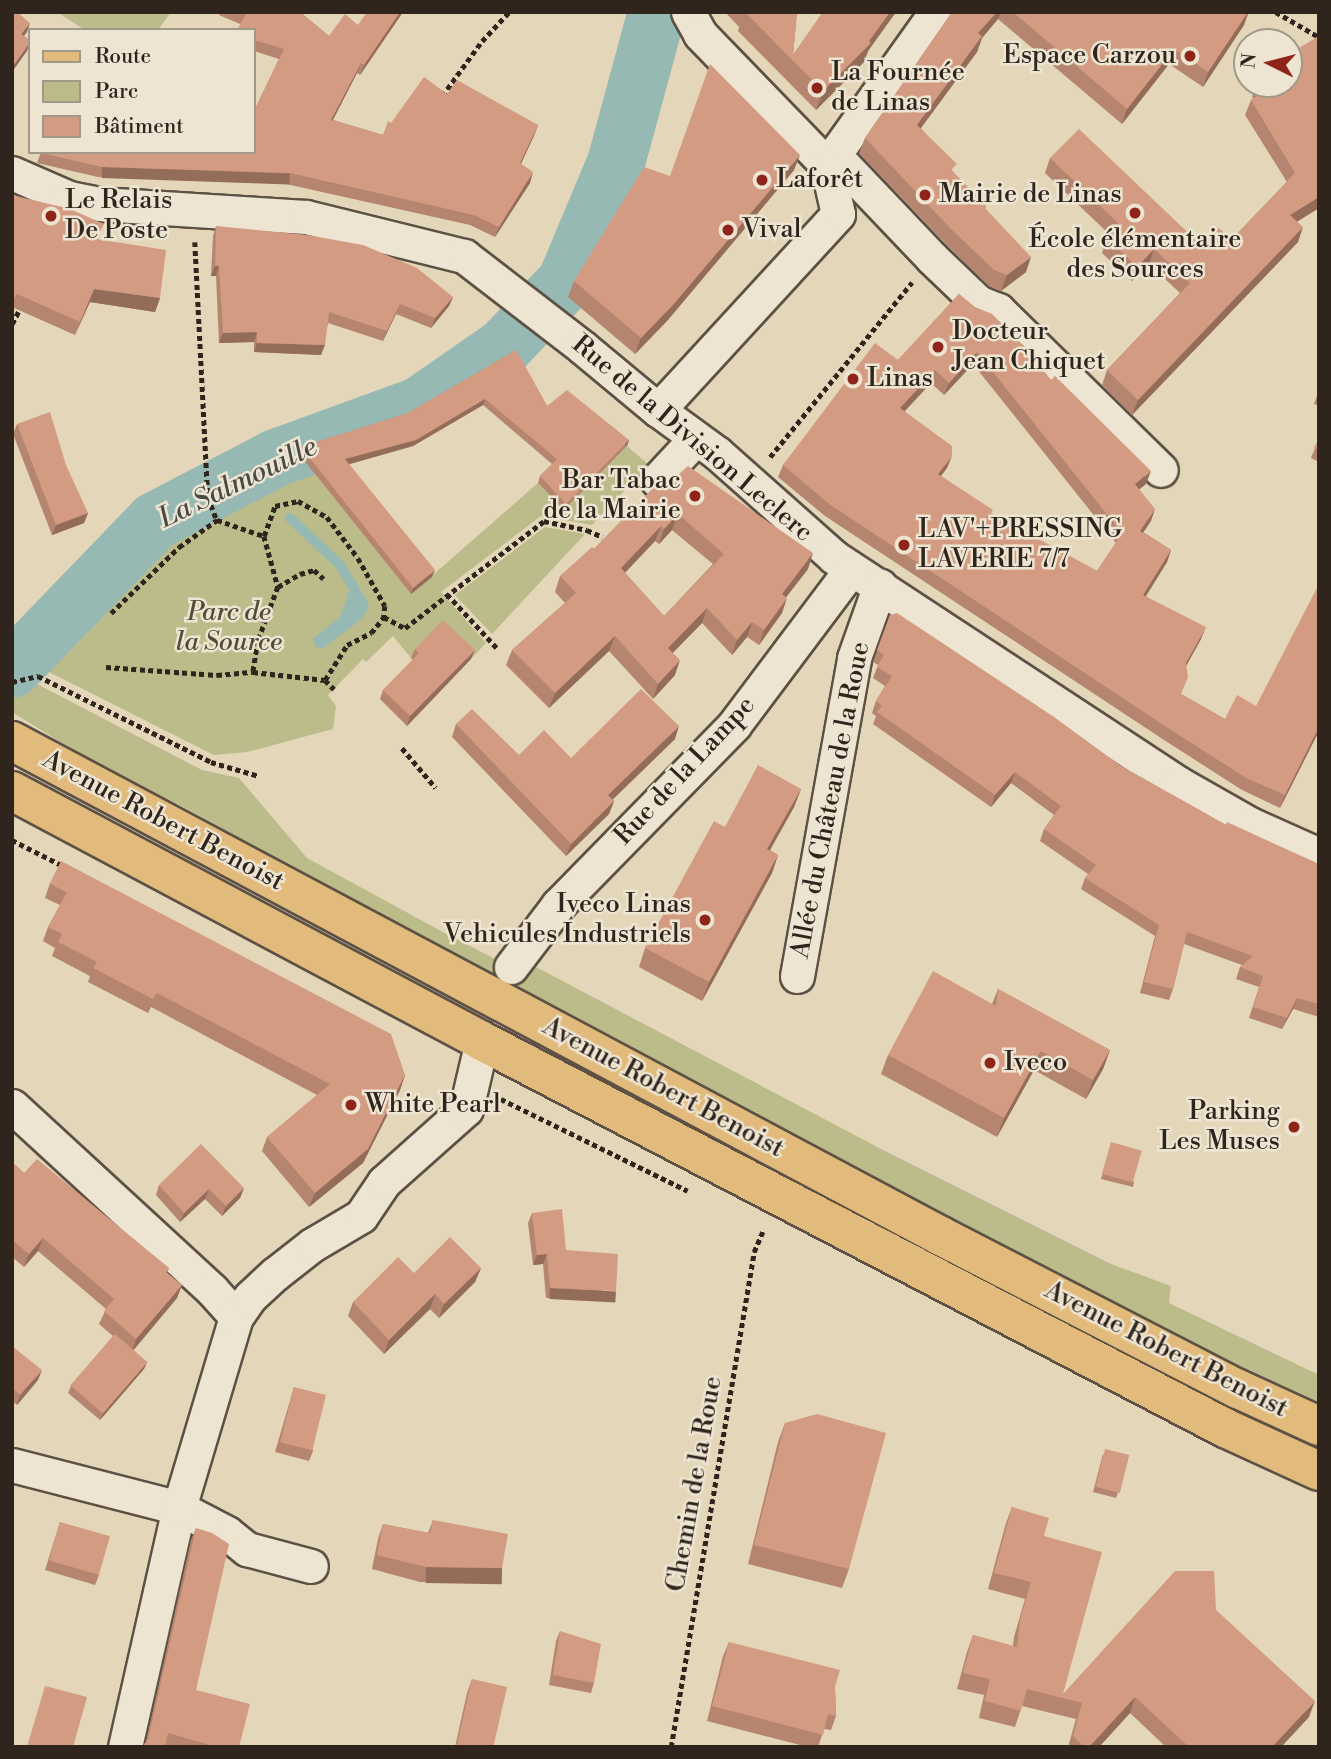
<!DOCTYPE html>
<meta charset="utf-8">
<style>
body{margin:0}
#map{position:relative;width:1331px;height:1759px;overflow:hidden;background:#e4d6b9;font-family:"Libre Bodoni",serif}
div>[style]{position:absolute}
.green>*{inset:0;background:#bbbc8a}
.water>*{inset:0;background:#96b9b4}
.stream>*{height:10px;margin:-5px;padding:0 5px;transform-origin:5px;border-radius:5px;background:#96b9b4}
.river>*{height:58px;margin:-29px;padding:0 29px;transform-origin:29px;border-radius:29px;background:#96b9b4}
.path>*{height:4.5px;margin-top:-2.25px;transform-origin:0;background:repeating-linear-gradient(90deg,#2f251d 0 5px,transparent 0 8.5px)}
.roads{filter:drop-shadow(2px 0 #5c5144) drop-shadow(-2px 0 #5c5144) drop-shadow(0 2px #5c5144) drop-shadow(0 -2px #5c5144)}
.minor>*{height:33px;margin:-16.5px;padding:0 16.5px;transform-origin:16.5px;border-radius:16.5px;background:#ede4d2}
.major>*{height:38px;margin:-19px;padding:0 19px;transform-origin:19px;border-radius:19px;background:#e2bb7c}
.wall>*{inset:0;background:#b5856f}
.shaded-wall>*{inset:0;background:#946c5a;transform-origin:0 0}
.building>*{inset:0;background:#d39b81;transform-origin:0 0}
.dots>*{width:19px;height:19px;translate:-50% -50%;box-sizing:border-box;border:4px solid #ede4d2;border-radius:50%}
span{translate:-50% -50%;white-space:nowrap;text-align:center;line-height:1.15;-webkit-text-stroke:5px #ede4d2;paint-order:stroke}
.poi-label{font-size:26px;color:#2f251d}
.right{translate:-100% -50%;text-align:right}
.left{translate:0 -50%;text-align:left}
.street-label{font-size:26px;color:#2f251d}
.park-label{font-size:26px;color:#524b38;font-style:italic}
.water-label{font-size:28px;color:#494a43;font-style:italic}
.frame{position:absolute;inset:0;border:14px solid #2f251d;pointer-events:none}
.legend{position:absolute;left:28px;top:28px;width:228px;height:126px;box-sizing:border-box;background:#ede4d2;border:2px solid #a1988a;margin:0;padding:9px 12px;list-style:none;font-size:21px;color:#2f251d}
.legend li{display:flex;align-items:center;gap:14px;height:35px}
.legend b{width:35px;border:2px solid #a1988a}
.north{position:absolute;left:1233px;top:28px;width:70px;height:70px;box-sizing:border-box;background:#ede4d2;border:2px solid #a1988a;border-radius:50%;rotate:276deg;font-size:19px;font-weight:700;line-height:28px;text-align:center;color:#2f251d}
.north::after{content:'';display:block;margin:auto;width:24px;height:32px;background:#8f2418;clip-path:polygon(50% 0,100% 100%,50% 72%,0 100%)}
</style>
<div id="map">
<div class="green">
<div style="clip-path:polygon(57px 12px,171px 12px,158px 30px,85px 30px)"></div>
<div style="clip-path:polygon(627px 446px,649px 465px,592px 525px,541px 516px,441px 592px,486px 643px,471px 659px,439px 629px,411px 658px,393px 636px,366px 662px,363px 659px,328px 695px,336px 706px,333px 729px,247px 752px,214px 755px,41px 668px,111px 576px,155px 533px,170px 520px,299px 454px,411px 594px,538px 483px,564px 510px)"></div>
<div style="clip-path:polygon(545px 527px,585px 534px,492px 634px,455px 595px)"></div>
<div style="clip-path:polygon(37px 684px,202px 770px,239px 778px,307px 858px,441px 931px,528px 976px,534px 966px,885px 1151px,1111px 1264px,1171px 1286px,1169px 1303px,1319px 1375px,1319px 1405px,1162px 1334px,421px 939px,182px 806px,117px 777px,12px 712px,12px 689px)"></div>
</div>
<div class="water">
<div style="clip-path:polygon(355px 590px,363px 593px,369px 605px,363px 618px,322px 649px,316px 647px,313px 639px,341px 616px,349px 591px)"></div>
</div>
<div class="stream">
<div style="left:290px;top:518px;width:67px;rotate:43.2deg"></div>
<div style="left:339px;top:564px;width:31px;rotate:58deg"></div>
</div>
<div class="river">
<div style="left:12px;top:669px;width:206px;rotate:-46deg"></div>
<div style="left:155px;top:521px;width:136px;rotate:-27.5deg"></div>
<div style="left:276px;top:458px;width:152px;rotate:-20deg"></div>
<div style="left:419px;top:406px;width:103px;rotate:-34.8deg"></div>
<div style="left:504px;top:347px;width:90px;rotate:-46.4deg"></div>
<div style="left:566px;top:282px;width:129px;rotate:-67.2deg"></div>
<div style="left:616px;top:163px;width:156px;rotate:-74.8deg"></div>
</div>
<div class="path">
<div style="left:1276px;top:12px;width:50px;rotate:30.2deg"></div>
<div style="left:442px;top:96px;width:68px;rotate:-54deg"></div>
<div style="left:482px;top:41px;width:40px;rotate:-47deg"></div>
<div style="left:195px;top:242px;width:255px;rotate:87.1deg"></div>
<div style="left:208px;top:497px;width:25px;rotate:69deg"></div>
<div style="left:217px;top:520px;width:50px;rotate:18.8deg"></div>
<div style="left:264px;top:536px;width:53px;rotate:74.6deg"></div>
<div style="left:278px;top:587px;width:58px;rotate:110.3deg"></div>
<div style="left:258px;top:641px;width:31px;rotate:99deg"></div>
<div style="left:253px;top:672px;width:72px;rotate:6.3deg"></div>
<div style="left:325px;top:680px;width:13px;rotate:45deg"></div>
<div style="left:12px;top:324px;width:20px;rotate:-63deg"></div>
<div style="left:770px;top:457px;width:225px;rotate:-50.9deg"></div>
<div style="left:264px;top:536px;width:32px;rotate:-70deg"></div>
<div style="left:275px;top:506px;width:24px;rotate:-12deg"></div>
<div style="left:298px;top:501px;width:33px;rotate:29deg"></div>
<div style="left:327px;top:517px;width:51px;rotate:52.9deg"></div>
<div style="left:358px;top:558px;width:55px;rotate:60.6deg"></div>
<div style="left:385px;top:606px;width:11px;rotate:95deg"></div>
<div style="left:278px;top:587px;width:26px;rotate:-31deg"></div>
<div style="left:300px;top:574px;width:15px;rotate:-16deg"></div>
<div style="left:314px;top:570px;width:13px;rotate:42deg"></div>
<div style="left:447px;top:594px;width:74px;rotate:47.2deg"></div>
<div style="left:111px;top:613px;width:95px;rotate:-44.1deg"></div>
<div style="left:179px;top:547px;width:47px;rotate:-35.4deg"></div>
<div style="left:106px;top:667px;width:111px;rotate:4.1deg"></div>
<div style="left:217px;top:675px;width:36px;rotate:-5deg"></div>
<div style="left:325px;top:680px;width:41px;rotate:-57.8deg"></div>
<div style="left:347px;top:645px;width:27px;rotate:-27deg"></div>
<div style="left:371px;top:633px;width:21px;rotate:-51deg"></div>
<div style="left:384px;top:617px;width:24px;rotate:28deg"></div>
<div style="left:405px;top:628px;width:175px;rotate:-37.6deg"></div>
<div style="left:544px;top:521px;width:44px;rotate:11.8deg"></div>
<div style="left:587px;top:530px;width:17px;rotate:24deg"></div>
<div style="left:12px;top:682px;width:27px;rotate:-13deg"></div>
<div style="left:38px;top:676px;width:193px;rotate:26.4deg"></div>
<div style="left:211px;top:762px;width:50px;rotate:16.3deg"></div>
<div style="left:402px;top:748px;width:52px;rotate:49.6deg"></div>
<div style="left:12px;top:840px;width:57px;rotate:27deg"></div>
<div style="left:501px;top:1099px;width:208px;rotate:26.2deg"></div>
<div style="left:671px;top:1747px;width:502px;rotate:-80.48deg"></div>
<div style="left:754px;top:1252px;width:25px;rotate:-67deg"></div>
</div>
<div class="roads">
<div class="minor">
<div style="left:688px;top:12px;width:25px;rotate:61deg"></div>
<div style="left:700px;top:34px;width:182px;rotate:45.9deg"></div>
<div style="left:835px;top:156px;width:141px;rotate:46.4deg"></div>
<div style="left:932px;top:258px;width:64px;rotate:43.7deg"></div>
<div style="left:978px;top:302px;width:22px;rotate:22deg"></div>
<div style="left:998px;top:310px;width:228px;rotate:44.5deg"></div>
<div style="left:827px;top:165px;width:188px;rotate:-54.5deg"></div>
<div style="left:12px;top:173px;width:62px;rotate:23.7deg"></div>
<div style="left:69px;top:198px;width:32px;rotate:11deg"></div>
<div style="left:100px;top:204px;width:206px;rotate:3.6deg"></div>
<div style="left:306px;top:217px;width:163px;rotate:13.9deg"></div>
<div style="left:464px;top:256px;width:149px;rotate:37.6deg"></div>
<div style="left:582px;top:347px;width:99px;rotate:39.7deg"></div>
<div style="left:658px;top:410px;width:73px;rotate:36.1deg"></div>
<div style="left:717px;top:453px;width:157px;rotate:41.6deg"></div>
<div style="left:834px;top:557px;width:412px;rotate:33.3deg"></div>
<div style="left:1178px;top:783px;width:83px;rotate:29.7deg"></div>
<div style="left:1250px;top:824px;width:76px;rotate:24.2deg"></div>
<div style="left:658px;top:410px;width:266px;rotate:-47.4deg"></div>
<div style="left:838px;top:214px;width:50px;rotate:-102.7deg"></div>
<div style="left:657px;top:480px;width:57px;rotate:-47.1deg"></div>
<div style="left:511px;top:967px;width:78px;rotate:-52.8deg"></div>
<div style="left:558px;top:905px;width:252px;rotate:-45.6deg"></div>
<div style="left:734px;top:725px;width:195px;rotate:-53.1deg"></div>
<div style="left:797px;top:976px;width:323px;rotate:-79.8deg"></div>
<div style="left:854px;top:658px;width:77px;rotate:-70.4deg"></div>
<div style="left:12px;top:1106px;width:272px;rotate:42.6deg"></div>
<div style="left:212px;top:1290px;width:36px;rotate:48deg"></div>
<div style="left:12px;top:1465px;width:172px;rotate:14.4deg"></div>
<div style="left:179px;top:1508px;width:54px;rotate:27.5deg"></div>
<div style="left:227px;top:1533px;width:26px;rotate:39deg"></div>
<div style="left:247px;top:1549px;width:66px;rotate:14.9deg"></div>
<div style="left:125px;top:1747px;width:245px;rotate:-77.3deg"></div>
<div style="left:179px;top:1508px;width:199px;rotate:-73.4deg"></div>
<div style="left:236px;top:1317px;width:24px;rotate:-55deg"></div>
<div style="left:250px;top:1297px;width:34px;rotate:-43deg"></div>
<div style="left:275px;top:1274px;width:47px;rotate:-38.1deg"></div>
<div style="left:312px;top:1245px;width:57px;rotate:-30.6deg"></div>
<div style="left:361px;top:1216px;width:41px;rotate:-55.9deg"></div>
<div style="left:384px;top:1182px;width:110px;rotate:-41.7deg"></div>
<div style="left:466px;top:1109px;width:70px;rotate:-76.8deg"></div>
</div>
<div class="major">
<div style="left:12px;top:741px;width:1053px;rotate:28.05deg"></div>
<div style="left:941px;top:1236px;width:334px;rotate:27.3deg"></div>
<div style="left:1238px;top:1389px;width:89px;rotate:24.6deg"></div>
<div style="left:12px;top:791px;width:532px;rotate:28.01deg"></div>
<div style="left:482px;top:1041px;width:838px;rotate:27.51deg"></div>
<div style="left:1225px;top:1428px;width:103px;rotate:24.6deg"></div>
</div>
</div>
<div class="wall">
<div style="clip-path:polygon(221px 12px,300px 12px,329px 36px,358px 25px,403px 12px,360px 75px,357px 73px,333px 120px,383px 135px,391px 123px,447px 94px,538px 125px,521px 164px,530px 183px,495px 237px,470px 225px,286px 184px,98px 177px,37px 163px,41px 152px,255px 109px,279px 59px,254px 51px,254px 30px,219px 15px)"></div>
<div style="clip-path:polygon(725px 12px,797px 12px,793px 55px,823px 12px,896px 12px,868px 51px,864px 62px,816px 110px,738px 31px,739px 27px)"></div>
<div style="clip-path:polygon(952px 12px,1249px 12px,1244px 25px,1203px 87px,1169px 64px,1122px 124px,998px 19px,982px 38px,977px 52px,921px 128px,954px 173px,986px 206px,985px 209px,1026px 272px,1001px 291px,989px 286px,946px 244px,859px 153px,865px 138px)"></div>
<div style="clip-path:polygon(1319px 36px,1319px 208px,1297px 222px,1298px 242px,1132px 415px,1102px 385px,1107px 370px,1180px 293px,1149px 264px,1132px 281px,1102px 253px,1107px 238px,1110px 235px,1045px 173px,1050px 158px,1202px 246px,1231px 240px,1287px 182px,1245px 115px,1251px 100px,1253px 99px,1252px 97px,1257px 84px,1289px 84px)"></div>
<div style="clip-path:polygon(794px 170px,667px 321px,635px 354px,568px 297px,574px 281px,670px 176px)"></div>
<div style="clip-path:polygon(12px 195px,98px 239px,160px 298px,155px 312px,90px 302px,75px 335px,12px 307px)"></div>
<div style="clip-path:polygon(216px 226px,453px 297px,449px 306px,431px 328px,396px 314px,383px 341px,328px 323px,321px 355px,254px 352px,254px 342px,219px 343px,216px 276px,211px 276px,213px 236px)"></div>
<div style="clip-path:polygon(evenodd,959px 294px,1051px 380px,1146px 484px,1139px 489px,1151px 521px,1143px 532px,1171px 550px,1167px 562px,1146px 596px,1201px 639px,1186px 666px,1181px 694px,1225px 719px,1256px 706px,1319px 731px,1280px 808px,1242px 790px,1164px 740px,825px 516px,778px 477px,783px 465px,898px 360px,959px 294px,973px 364px,1116px 543px,1097px 571px,992px 514px,941px 476px,947px 468px,905px 411px,931px 383px,944px 395px,973px 364px)"></div>
<div style="clip-path:polygon(516px 350px,547px 406px,629px 440px,627px 446px,564px 510px,538px 483px,540px 476px,552px 464px,483px 405px,413px 446px,349px 464px,432px 577px,411px 594px,299px 454px,301px 447px,408px 413px)"></div>
<div style="clip-path:polygon(1319px 390px,1319px 406px,1314px 404px)"></div>
<div style="clip-path:polygon(17px 424px,88px 513px,84px 523px,52px 535px,13px 434px)"></div>
<div style="clip-path:polygon(1319px 438px,1319px 462px,1311px 458px)"></div>
<div style="clip-path:polygon(evenodd,658px 483px,808px 569px,786px 597px,782px 613px,759px 645px,747px 637px,732px 655px,702px 623px,672px 653px,675px 675px,653px 699px,609px 651px,549px 708px,506px 665px,512px 650px,565px 603px,555px 592px,560px 576px,594px 549px,658px 483px,672px 530px,713px 564px,664px 616px,625px 573px,655px 541px,659px 544px,672px 530px)"></div>
<div style="clip-path:polygon(886px 627px,1121px 766px,1226px 825px,1319px 864px,1319px 1017px,1293px 1009px,1282px 1029px,1249px 1018px,1259px 987px,1236px 979px,1240px 967px,1242px 965px,1184px 944px,1173px 989px,1169px 1000px,1140px 993px,1155px 936px,1081px 889px,1085px 878px,1088px 874px,1040px 841px,1044px 829px,1054px 815px,1011px 783px,991px 807px,873px 724px,876px 716px,872px 713px,876px 701px,885px 686px,873px 678px,878px 665px,873px 662px)"></div>
<div style="clip-path:polygon(415px 649px,471px 659px,407px 726px,380px 699px,383px 690px,413px 660px,411px 658px)"></div>
<div style="clip-path:polygon(456px 724px,519px 755px,571px 758px,675px 739px,612px 800px,614px 801px,609px 814px,566px 856px,452px 737px)"></div>
<div style="clip-path:polygon(801px 789px,794px 807px,770px 850px,778px 855px,772px 873px,702px 1001px,639px 967px,645px 948px,725px 827px)"></div>
<div style="clip-path:polygon(50px 883px,405px 1075px,400px 1090px,363px 1163px,309px 1207px,262px 1151px,267px 1137px,317px 1095px,151px 1007px,148px 1013px,88px 982px,90px 976px,52px 956px,55px 948px,43px 941px,48px 927px,60px 905px,45px 898px)"></div>
<div style="clip-path:polygon(998px 989px,1110px 1050px,1103px 1069px,1086px 1099px,1034px 1070px,997px 1137px,881px 1074px,888px 1055px,992px 1004px)"></div>
<div style="clip-path:polygon(1110px 1147px,1134px 1182px,1133px 1187px,1101px 1179px)"></div>
<div style="clip-path:polygon(12px 1162px,24px 1173px,169px 1268px,167px 1273px,182px 1285px,177px 1298px,133px 1350px,147px 1362px,144px 1369px,100px 1420px,68px 1393px,71px 1386px,113px 1336px,99px 1324px,106px 1309px,38px 1251px,24px 1267px,12px 1257px)"></div>
<div style="clip-path:polygon(159px 1185px,244px 1188px,240px 1198px,222px 1216px,205px 1199px,180px 1222px,156px 1195px)"></div>
<div style="clip-path:polygon(532px 1213px,566px 1250px,612px 1301px,546px 1298px,543px 1264px,533px 1265px,528px 1223px)"></div>
<div style="clip-path:polygon(481px 1268px,475px 1282px,439px 1318px,430px 1309px,384px 1354px,348px 1316px,353px 1302px,414px 1273px)"></div>
<div style="clip-path:polygon(12px 1346px,38px 1380px,17px 1405px,12px 1401px)"></div>
<div style="clip-path:polygon(294px 1387px,313px 1451px,309px 1461px,275px 1452px)"></div>
<div style="clip-path:polygon(785px 1423px,849px 1569px,842px 1588px,748px 1564px,778px 1442px)"></div>
<div style="clip-path:polygon(1103px 1454px,1118px 1493px,1116px 1498px,1093px 1492px)"></div>
<div style="clip-path:polygon(1012px 1507px,1044px 1536px,1063px 1694px,1216px 1610px,1309px 1717px,1281px 1747px,1166px 1747px,1130px 1713px,1099px 1747px,1068px 1747px,1076px 1719px,1022px 1706px,1015px 1727px,979px 1718px,984px 1695px,957px 1689px,967px 1652px,973px 1635px,1013px 1646px,1014px 1637px,1025px 1599px,988px 1589px,1006px 1523px)"></div>
<div style="clip-path:polygon(433px 1520px,502px 1568px,497px 1583px,420px 1582px,372px 1569px,378px 1539px,383px 1524px,428px 1533px)"></div>
<div style="clip-path:polygon(60px 1522px,99px 1575px,95px 1585px,45px 1570px)"></div>
<div style="clip-path:polygon(196px 1528px,196px 1690px,239px 1747px,170px 1747px,146px 1742px,191px 1540px)"></div>
<div style="clip-path:polygon(560px 1631px,594px 1683px,591px 1693px,549px 1685px,556px 1641px)"></div>
<div style="clip-path:polygon(729px 1642px,835px 1687px,836px 1716px,831px 1730px,824px 1729px,818px 1747px,808px 1747px,707px 1721px,723px 1656px)"></div>
<div style="clip-path:polygon(472px 1679px,494px 1747px,455px 1747px,467px 1693px)"></div>
</div>
<div class="shaded-wall">
<div style="clip-path:polygon(400px 12px,403px 12px,360px 75px,364px 65px)"></div>
<div style="clip-path:polygon(890px 12px,896px 12px,868px 51px,864px 62px,816px 110px,823px 91px,869px 41px)"></div>
<div style="clip-path:polygon(997px 12px,1001px 12px,998px 19px,982px 38px,977px 52px,912px 140px,917px 125px,978px 33px)"></div>
<div style="clip-path:polygon(1248px 12px,1244px 25px,1203px 87px,1208px 72px)"></div>
<div style="clip-path:polygon(30px 23px,27px 32px,18px 44px,21px 34px)"></div>
<div style="clip-path:polygon(30px 42px,27px 51px,12px 72px,12px 67px)"></div>
<div style="clip-path:polygon(1174px 49px,1169px 64px,1122px 124px,1127px 109px)"></div>
<div style="clip-path:polygon(361px 63px,357px 73px,327px 131px,331px 120px)"></div>
<div style="clip-path:polygon(538px 125px,534px 136px,516px 174px,520px 163px)"></div>
<div style="clip-path:polygon(800px 155px,794px 170px,667px 321px,635px 354px,641px 338px)"></div>
<div style="left:102px;top:167px;width:188px;height:11px;rotate:2deg"></div>
<div style="clip-path:polygon(533px 172px,530px 183px,495px 237px,499px 227px)"></div>
<div style="clip-path:polygon(1319px 197px,1319px 208px,1284px 229px,1290px 215px)"></div>
<div style="clip-path:polygon(1303px 227px,1298px 242px,1132px 415px,1138px 400px)"></div>
<div style="clip-path:polygon(1154px 249px,1149px 264px,1132px 281px,1137px 267px)"></div>
<div style="clip-path:polygon(1031px 257px,1026px 272px,1001px 291px,1007px 275px)"></div>
<div style="clip-path:polygon(215px 266px,219px 266px,216px 276px,211px 276px)"></div>
<div style="clip-path:polygon(94px 289px,160px 298px,155px 312px,90px 302px,75px 335px)"></div>
<div style="clip-path:polygon(453px 297px,449px 306px,431px 328px,435px 318px)"></div>
<div style="clip-path:polygon(400px 304px,396px 314px,383px 341px,387px 331px)"></div>
<div style="clip-path:polygon(257px 332px,254px 342px,219px 343px,223px 333px)"></div>
<div style="clip-path:polygon(257px 343px,325px 345px,321px 355px,254px 352px)"></div>
<div style="clip-path:polygon(977px 352px,973px 364px,944px 395px,949px 383px)"></div>
<div style="clip-path:polygon(935px 370px,931px 383px,896px 420px,900px 408px)"></div>
<div style="clip-path:polygon(485px 399px,483px 405px,413px 446px,343px 466px,345px 459px)"></div>
<div style="left:629px;top:440px;width:6px;height:90px;rotate:108deg"></div>
<div style="clip-path:polygon(952px 456px,947px 468px,933px 486px,938px 474px)"></div>
<div style="clip-path:polygon(1151px 471px,1146px 484px,1131px 496px,1135px 484px)"></div>
<div style="clip-path:polygon(1155px 509px,1151px 521px,1136px 543px,1140px 531px)"></div>
<div style="clip-path:polygon(88px 513px,84px 523px,52px 535px,56px 525px)"></div>
<div style="clip-path:polygon(678px 514px,672px 530px,659px 544px,664px 529px)"></div>
<div style="clip-path:polygon(661px 526px,655px 541px,615px 583px,621px 568px)"></div>
<div style="clip-path:polygon(1171px 550px,1167px 562px,1139px 607px,1143px 595px)"></div>
<div style="clip-path:polygon(813px 553px,808px 569px,777px 609px,782px 594px)"></div>
<div style="clip-path:polygon(435px 570px,432px 577px,411px 594px,413px 588px)"></div>
<div style="clip-path:polygon(787px 598px,782px 613px,759px 645px,764px 630px)"></div>
<div style="clip-path:polygon(707px 608px,702px 623px,662px 664px,668px 648px)"></div>
<div style="clip-path:polygon(752px 622px,747px 637px,732px 655px,737px 640px)"></div>
<div style="clip-path:polygon(1206px 627px,1201px 639px,1181px 675px,1186px 663px)"></div>
<div style="clip-path:polygon(615px 636px,609px 651px,549px 708px,555px 693px)"></div>
<div style="clip-path:polygon(475px 650px,471px 659px,407px 726px,410px 716px)"></div>
<div style="clip-path:polygon(680px 660px,675px 675px,653px 699px,658px 684px)"></div>
<div style="clip-path:polygon(679px 726px,675px 739px,604px 808px,608px 795px)"></div>
<div style="clip-path:polygon(1319px 727px,1319px 731px,1280px 808px,1285px 795px)"></div>
<div style="clip-path:polygon(1015px 772px,1011px 783px,991px 807px,995px 795px)"></div>
<div style="clip-path:polygon(801px 789px,794px 807px,760px 868px,767px 849px)"></div>
<div style="clip-path:polygon(614px 801px,609px 814px,566px 856px,571px 844px)"></div>
<div style="clip-path:polygon(778px 855px,772px 873px,702px 1001px,709px 982px)"></div>
<div style="clip-path:polygon(1297px 998px,1293px 1009px,1282px 1029px,1287px 1018px)"></div>
<div style="clip-path:polygon(1110px 1050px,1103px 1069px,1086px 1099px,1093px 1080px)"></div>
<div style="clip-path:polygon(1041px 1051px,1034px 1070px,997px 1137px,1004px 1118px)"></div>
<div style="clip-path:polygon(405px 1075px,400px 1090px,363px 1163px,309px 1207px,315px 1193px)"></div>
<div style="clip-path:polygon(244px 1188px,240px 1198px,222px 1216px,226px 1206px)"></div>
<div style="clip-path:polygon(209px 1189px,205px 1199px,180px 1222px,184px 1213px)"></div>
<div style="clip-path:polygon(43px 1238px,38px 1251px,24px 1267px,29px 1254px)"></div>
<div style="clip-path:polygon(547px 1254px,543px 1264px,533px 1265px,537px 1255px)"></div>
<div style="clip-path:polygon(481px 1268px,475px 1282px,439px 1318px,444px 1304px)"></div>
<div style="clip-path:polygon(182px 1285px,177px 1298px,132px 1352px,136px 1339px)"></div>
<div style="left:550px;top:1288px;width:66px;height:11px;rotate:3deg"></div>
<div style="clip-path:polygon(435px 1294px,430px 1309px,384px 1354px,389px 1340px)"></div>
<div style="clip-path:polygon(147px 1362px,144px 1369px,100px 1420px,103px 1413px)"></div>
<div style="clip-path:polygon(42px 1370px,38px 1380px,17px 1405px,20px 1395px)"></div>
<div style="left:426px;top:1567px;width:76px;height:16px;rotate:1deg"></div>
<div style="clip-path:polygon(1135px 1697px,1130px 1713px,1099px 1747px,1089px 1747px)"></div>
<div style="clip-path:polygon(1315px 1701px,1309px 1717px,1281px 1747px,1272px 1747px)"></div>
</div>
<div class="building">
<div style="clip-path:polygon(12px 12px,17px 12px,30px 23px,21px 34px,30px 40px,30px 42px,12px 67px)"></div>
<div style="clip-path:polygon(241px 12px,300px 12px,329px 36px,345px 14px,358px 25px,367px 12px,400px 12px,364px 65px,361px 63px,331px 120px,383px 135px,388px 121px,391px 123px,424px 77px,447px 94px,457px 80px,538px 125px,520px 163px,533px 172px,499px 227px,474px 215px,290px 173px,102px 167px,41px 153px,254px 152px,254px 108px,255px 109px,284px 49px,254px 40px,254px 30px,237px 30px,246px 14px)"></div>
<div style="clip-path:polygon(745px 12px,797px 12px,793px 55px,823px 12px,890px 12px,869px 41px,871px 43px,823px 91px)"></div>
<div style="clip-path:polygon(952px 12px,997px 12px,978px 33px,982px 36px,917px 125px,957px 164px,951px 170px,986px 206px,985px 208px,1031px 257px,1007px 275px,994px 270px,951px 229px,865px 138px)"></div>
<div style="clip-path:polygon(1013px 12px,1248px 12px,1208px 72px,1174px 49px,1127px 109px)"></div>
<div style="clip-path:polygon(1319px 36px,1319px 197px,1290px 215px,1303px 227px,1138px 400px,1107px 370px,1190px 283px,1154px 249px,1137px 267px,1107px 238px,1120px 225px,1050px 158px,1079px 129px,1202px 246px,1219px 228px,1231px 240px,1295px 173px,1251px 100px,1263px 92px,1258px 84px,1289px 84px,1289px 54px)"></div>
<div style="clip-path:polygon(710px 64px,800px 155px,673px 305px,641px 338px,574px 281px,644px 167px,670px 176px)"></div>
<div style="clip-path:polygon(12px 195px,70px 209px,104px 224px,96px 239px,166px 250px,160px 298px,94px 289px,80px 322px,17px 294px,12px 304px)"></div>
<div style="clip-path:polygon(216px 226px,307px 235px,363px 245px,417px 268px,453px 297px,435px 318px,400px 304px,387px 331px,329px 312px,325px 345px,257px 343px,257px 332px,223px 333px,219px 266px,215px 266px)"></div>
<div style="clip-path:polygon(evenodd,959px 294px,975px 307px,992px 314px,1025px 347px,1051px 380px,1055px 376px,1151px 471px,1135px 484px,1155px 509px,1140px 531px,1171px 550px,1143px 595px,1206px 627px,1186px 663px,1188px 677px,1181px 694px,1225px 719px,1237px 695px,1256px 706px,1319px 584px,1319px 727px,1285px 795px,1246px 778px,1168px 728px,829px 504px,783px 465px,875px 343px,898px 360px,959px 294px,977px 352px,1122px 533px,1097px 571px,991px 513px,993px 510px,938px 474px,952px 456px,952px 446px,900px 408px,935px 370px,949px 383px,977px 352px)"></div>
<div style="clip-path:polygon(516px 350px,547px 406px,567px 390px,629px 440px,566px 504px,540px 476px,557px 459px,485px 399px,416px 440px,345px 459px,435px 570px,413px 588px,301px 447px,408px 413px)"></div>
<div style="clip-path:polygon(50px 412px,66px 465px,88px 513px,56px 525px,17px 424px)"></div>
<div style="clip-path:polygon(1319px 438px,1319px 450px,1314px 448px)"></div>
<div style="clip-path:polygon(evenodd,688px 466px,813px 553px,782px 594px,787px 598px,764px 630px,752px 622px,737px 640px,707px 608px,668px 648px,680px 660px,658px 684px,615px 636px,555px 693px,512px 650px,576px 593px,560px 576px,592px 547px,594px 549px,658px 483px,669px 483px,688px 466px,678px 514px,724px 554px,664px 616px,621px 568px,661px 526px,664px 529px,678px 514px)"></div>
<div style="clip-path:polygon(897px 613px,1054px 717px,1121px 766px,1226px 825px,1227px 822px,1319px 864px,1319px 1004px,1297px 998px,1287px 1018px,1253px 1007px,1263px 976px,1240px 967px,1253px 956px,1187px 932px,1173px 989px,1144px 982px,1159px 925px,1085px 878px,1096px 865px,1044px 829px,1061px 806px,1015px 772px,995px 795px,877px 712px,882px 706px,876px 701px,892px 676px,877px 667px,884px 655px,877px 650px,890px 615px)"></div>
<div style="clip-path:polygon(443px 620px,475px 650px,410px 716px,383px 690px,419px 653px,415px 649px)"></div>
<div style="clip-path:polygon(641px 689px,679px 726px,608px 795px,614px 801px,571px 844px,456px 724px,472px 709px,519px 755px,544px 730px,571px 758px)"></div>
<div style="clip-path:polygon(758px 765px,801px 789px,767px 849px,778px 855px,709px 982px,645px 948px,714px 821px,725px 827px)"></div>
<div style="clip-path:polygon(61px 861px,391px 1034px,405px 1075px,368px 1149px,315px 1193px,267px 1137px,330px 1084px,157px 993px,153px 999px,93px 968px,97px 962px,58px 942px,62px 934px,48px 927px,67px 892px,50px 883px)"></div>
<div style="clip-path:polygon(933px 971px,996px 1006px,998px 989px,1110px 1050px,1093px 1080px,1041px 1051px,1004px 1118px,888px 1055px)"></div>
<div style="left:1111px;top:1142px;width:32px;height:33px;rotate:16deg"></div>
<div style="clip-path:polygon(201px 1144px,244px 1188px,226px 1206px,209px 1189px,184px 1213px,159px 1185px)"></div>
<div style="clip-path:polygon(37px 1159px,169px 1268px,166px 1272px,182px 1285px,136px 1339px,104px 1311px,114px 1299px,43px 1238px,29px 1254px,12px 1240px,12px 1162px,24px 1173px)"></div>
<div style="clip-path:polygon(562px 1209px,566px 1250px,618px 1254px,616px 1291px,550px 1288px,547px 1254px,537px 1255px,532px 1213px)"></div>
<div style="clip-path:polygon(450px 1237px,481px 1268px,444px 1304px,435px 1294px,389px 1340px,353px 1302px,398px 1257px,414px 1273px)"></div>
<div style="left:115px;top:1334px;width:43px;height:68px;rotate:41deg"></div>
<div style="clip-path:polygon(12px 1346px,42px 1370px,20px 1395px,12px 1388px)"></div>
<div style="left:294px;top:1387px;width:33px;height:57px;rotate:14deg"></div>
<div style="clip-path:polygon(817px 1414px,886px 1433px,849px 1569px,754px 1545px,785px 1423px)"></div>
<div style="left:1105px;top:1449px;width:25px;height:39px;rotate:14deg"></div>
<div style="clip-path:polygon(1012px 1507px,1049px 1518px,1044px 1536px,1102px 1552px,1063px 1694px,1175px 1571px,1214px 1571px,1216px 1610px,1315px 1701px,1272px 1747px,1189px 1747px,1135px 1697px,1089px 1747px,1084px 1747px,1073px 1736px,1082px 1703px,1027px 1689px,1021px 1711px,985px 1701px,990px 1679px,963px 1673px,973px 1635px,1017px 1647px,1020px 1620px,1031px 1582px,994px 1573px)"></div>
<div style="clip-path:polygon(433px 1520px,508px 1534px,502px 1568px,426px 1567px,377px 1555px,383px 1524px,430px 1533px)"></div>
<div style="left:60px;top:1522px;width:52px;height:40px;rotate:16deg"></div>
<div style="clip-path:polygon(196px 1528px,212px 1533px,229px 1544px,196px 1690px,250px 1704px,239px 1747px,217px 1747px,168px 1733px,165px 1747px,142px 1747px,148px 1739px)"></div>
<div style="clip-path:polygon(560px 1631px,601px 1644px,594px 1683px,553px 1675px)"></div>
<div style="clip-path:polygon(729px 1642px,840px 1670px,835px 1687px,836px 1716px,828px 1714px,823px 1735px,712px 1706px)"></div>
<div style="left:472px;top:1679px;width:36px;height:70px;rotate:13deg"></div>
<div style="clip-path:polygon(45px 1686px,87px 1697px,73px 1747px,27px 1747px)"></div>
</div>
<div class="dots">
<div style="left:1190px;top:56px;background:#8f2418"></div>
<div style="left:817px;top:88px;background:#8f2418"></div>
<div style="left:762px;top:180px;background:#8f2418"></div>
<div style="left:925px;top:195px;background:#8f2418"></div>
<div style="left:1135px;top:213px;background:#8f2418"></div>
<div style="left:51px;top:216px;background:#8f2418"></div>
<div style="left:728px;top:230px;background:#8f2418"></div>
<div style="left:938px;top:347px;background:#8f2418"></div>
<div style="left:853px;top:379px;background:#8f2418"></div>
<div style="left:695px;top:496px;background:#8f2418"></div>
<div style="left:904px;top:545px;background:#8f2418"></div>
<div style="left:705px;top:920px;background:#8f2418"></div>
<div style="left:990px;top:1063px;background:#8f2418"></div>
<div style="left:351px;top:1105px;background:#8f2418"></div>
<div style="left:1294px;top:1127px;background:#8f2418"></div>
</div>
<div class="poi-label">
<span class="right" style="left:1176px;top:56px">Espace Carzou</span>
<span class="left" style="left:831px;top:88px">La Fournée<br>de Linas</span>
<span class="left" style="left:776px;top:180px">Laforêt</span>
<span class="left" style="left:939px;top:195px">Mairie de Linas</span>
<span class="left" style="left:65px;top:216px">Le Relais<br>De Poste</span>
<span class="left" style="left:742px;top:230px">Vival</span>
<span style="left:1135px;top:255px">École élémentaire<br>des Sources</span>
<span class="left" style="left:952px;top:347px">Docteur<br>Jean Chiquet</span>
<span class="left" style="left:867px;top:379px">Linas</span>
<span class="right" style="left:681px;top:496px">Bar Tabac<br>de la Mairie</span>
<span class="left" style="left:918px;top:545px">LAV'+PRESSING<br>LAVERIE 7/7</span>
<span class="right" style="left:691px;top:920px">Iveco Linas<br>Vehicules Industriels</span>
<span class="left" style="left:1004px;top:1063px">Iveco</span>
<span class="left" style="left:365px;top:1105px">White Pearl</span>
<span class="right" style="left:1280px;top:1127px">Parking<br>Les Muses</span>
</div>
<div class="street-label">
<span style="left:692px;top:439px;rotate:40deg">Rue de la Division Leclerc</span>
<span style="left:685px;top:771px;rotate:-47deg">Rue de la Lampe</span>
<span style="left:831px;top:800px;rotate:-79deg">Allée du Château de la Roue</span>
<span style="left:163px;top:821px;rotate:28deg">Avenue Robert Benoist</span>
<span style="left:663px;top:1088px;rotate:28deg">Avenue Robert Benoist</span>
<span style="left:1166px;top:1350px;rotate:27deg">Avenue Robert Benoist</span>
<span style="left:695px;top:1484px;rotate:-80deg">Chemin de la Roue</span>
</div>
<div class="park-label">
<span style="left:229px;top:628px">Parc de<br>la Source</span>
</div>
<div class="water-label">
<span style="left:238px;top:483px;rotate:-26deg">La Salmouille</span>
</div>
<div class="frame"></div>
<ul class="legend">
<li><b style="height:9px;background:#e2bb7c"></b>Route</li>
<li><b style="height:19px;background:#bbbc8a"></b>Parc</li>
<li><b style="height:19px;background:#d39b81"></b>Bâtiment</li>
</ul>
<div class="north">N</div>
</div>
